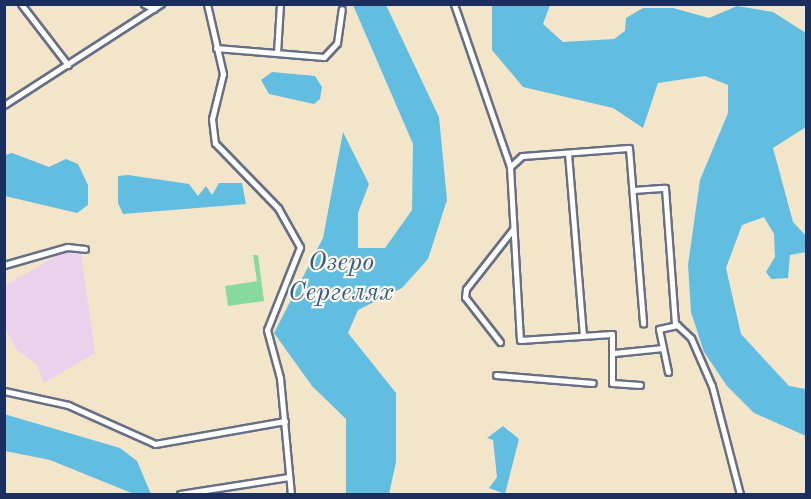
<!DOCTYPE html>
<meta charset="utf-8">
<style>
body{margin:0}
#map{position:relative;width:811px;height:499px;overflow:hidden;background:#f2e5ca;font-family:"Old Standard TT",serif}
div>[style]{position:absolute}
.built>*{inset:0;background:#ebd1eb}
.green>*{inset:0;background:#88da9c}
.water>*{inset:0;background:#62bee0}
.roads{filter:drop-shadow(2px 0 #666f84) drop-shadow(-2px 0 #666f84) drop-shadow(0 2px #666f84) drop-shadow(0 -2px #666f84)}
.minor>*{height:5px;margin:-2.5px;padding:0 2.5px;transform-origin:2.5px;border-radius:2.5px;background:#fff}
span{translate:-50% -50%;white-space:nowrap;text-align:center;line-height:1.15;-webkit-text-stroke:4.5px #fbf7ec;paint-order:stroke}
.water-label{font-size:26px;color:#305a85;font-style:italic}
.frame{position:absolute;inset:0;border:6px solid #1b2f5e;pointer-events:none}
</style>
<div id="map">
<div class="built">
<div style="clip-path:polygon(63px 252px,81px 253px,95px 353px,44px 383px,36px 364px,17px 350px,5px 328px,4px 286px)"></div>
</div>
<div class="green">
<div style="clip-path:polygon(253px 255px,258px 255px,264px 301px,228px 306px,225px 286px,257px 281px)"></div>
</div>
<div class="water">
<div style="clip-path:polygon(353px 5px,386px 5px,439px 117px,447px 200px,428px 259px,402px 288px,358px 310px,348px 333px,396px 393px,396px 462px,389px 494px,346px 494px,346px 419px,312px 386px,274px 333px,323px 238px,343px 132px,369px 184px,358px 213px,358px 248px,385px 248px,412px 210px,413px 144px)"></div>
<div style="clip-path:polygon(492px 5px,550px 5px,543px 24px,563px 42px,614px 39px,625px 31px,626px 18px,643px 8px,673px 8px,709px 18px,737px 6px,773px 12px,806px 33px,806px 127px,773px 148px,793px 222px,806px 236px,806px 252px,790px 255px,788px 278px,771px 279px,766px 272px,775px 257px,774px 234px,764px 217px,742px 225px,726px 268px,741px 334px,789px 386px,806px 389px,806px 436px,754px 413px,727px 386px,704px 352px,691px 312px,688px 265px,700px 180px,728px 113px,728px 85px,705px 76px,658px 83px,643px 128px,613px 108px,523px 87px,492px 50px)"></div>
<div style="clip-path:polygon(272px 72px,315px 76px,322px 87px,320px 99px,314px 104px,269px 94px,261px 80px)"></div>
<div style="clip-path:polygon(12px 153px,49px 167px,66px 159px,78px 164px,88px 185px,88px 205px,77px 213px,5px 196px,5px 155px)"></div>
<div style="clip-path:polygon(128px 175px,189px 184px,198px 196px,206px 186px,212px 195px,219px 183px,242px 183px,246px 204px,123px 214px,118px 203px,118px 176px)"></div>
<div style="clip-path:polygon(4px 414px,120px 448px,137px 461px,151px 494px,134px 494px,50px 460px,5px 451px)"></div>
<div style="clip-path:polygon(503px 426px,519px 439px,505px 494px,489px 488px,497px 477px,493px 440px,487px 438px)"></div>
</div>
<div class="roads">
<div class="minor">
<div style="left:21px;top:4px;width:77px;rotate:52.4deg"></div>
<div style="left:144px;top:4px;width:11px;rotate:27deg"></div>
<div style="left:207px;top:4px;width:72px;rotate:77.1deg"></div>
<div style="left:223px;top:74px;width:46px;rotate:103.7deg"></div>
<div style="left:212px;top:119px;width:24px;rotate:83deg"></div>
<div style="left:215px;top:143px;width:91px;rotate:45.9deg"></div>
<div style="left:278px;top:208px;width:45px;rotate:60.6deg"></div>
<div style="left:300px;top:247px;width:89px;rotate:111.7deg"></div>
<div style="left:267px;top:330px;width:50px;rotate:74.8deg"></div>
<div style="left:280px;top:378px;width:117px;rotate:84.6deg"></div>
<div style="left:454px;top:4px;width:172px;rotate:71deg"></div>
<div style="left:510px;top:167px;width:173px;rotate:86.7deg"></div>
<div style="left:520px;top:340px;width:92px;rotate:-3.7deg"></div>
<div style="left:612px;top:334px;width:49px;rotate:90deg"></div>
<div style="left:612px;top:383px;width:28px;rotate:4deg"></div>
<div style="left:216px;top:48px;width:108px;rotate:4.8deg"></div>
<div style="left:324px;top:57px;width:19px;rotate:-47deg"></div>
<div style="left:337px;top:43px;width:34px;rotate:-82deg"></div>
<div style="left:277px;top:53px;width:49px;rotate:-86.5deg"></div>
<div style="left:4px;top:105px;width:187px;rotate:-32.8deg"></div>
<div style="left:568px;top:153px;width:182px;rotate:85.3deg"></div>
<div style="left:510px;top:167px;width:16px;rotate:-43deg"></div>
<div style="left:522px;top:156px;width:107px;rotate:-4.3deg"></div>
<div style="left:629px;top:148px;width:176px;rotate:85.4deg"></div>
<div style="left:633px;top:190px;width:32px;rotate:-4deg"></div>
<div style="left:665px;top:188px;width:135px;rotate:85.8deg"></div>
<div style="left:675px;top:323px;width:22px;rotate:43deg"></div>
<div style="left:691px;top:338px;width:52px;rotate:66.4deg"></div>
<div style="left:712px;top:386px;width:112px;rotate:75.5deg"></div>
<div style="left:4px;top:265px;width:66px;rotate:-15.9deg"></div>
<div style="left:67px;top:247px;width:18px;rotate:6deg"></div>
<div style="left:500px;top:342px;width:57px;rotate:-127.9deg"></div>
<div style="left:465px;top:297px;width:8px;rotate:-83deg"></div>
<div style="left:466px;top:289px;width:76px;rotate:-51.9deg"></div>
<div style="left:614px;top:353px;width:49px;rotate:-5.8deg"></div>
<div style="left:668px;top:372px;width:44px;rotate:-101.8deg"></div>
<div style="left:659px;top:329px;width:19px;rotate:-12deg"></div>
<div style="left:496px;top:375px;width:97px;rotate:4.7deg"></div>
<div style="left:4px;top:391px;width:66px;rotate:12.3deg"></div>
<div style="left:68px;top:405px;width:95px;rotate:24.1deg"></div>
<div style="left:155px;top:444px;width:132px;rotate:-10deg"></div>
<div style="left:180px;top:494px;width:110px;rotate:-8.9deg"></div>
</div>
</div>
<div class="water-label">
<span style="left:341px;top:279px">Озеро<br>Сергелях</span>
</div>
<div class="frame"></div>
</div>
